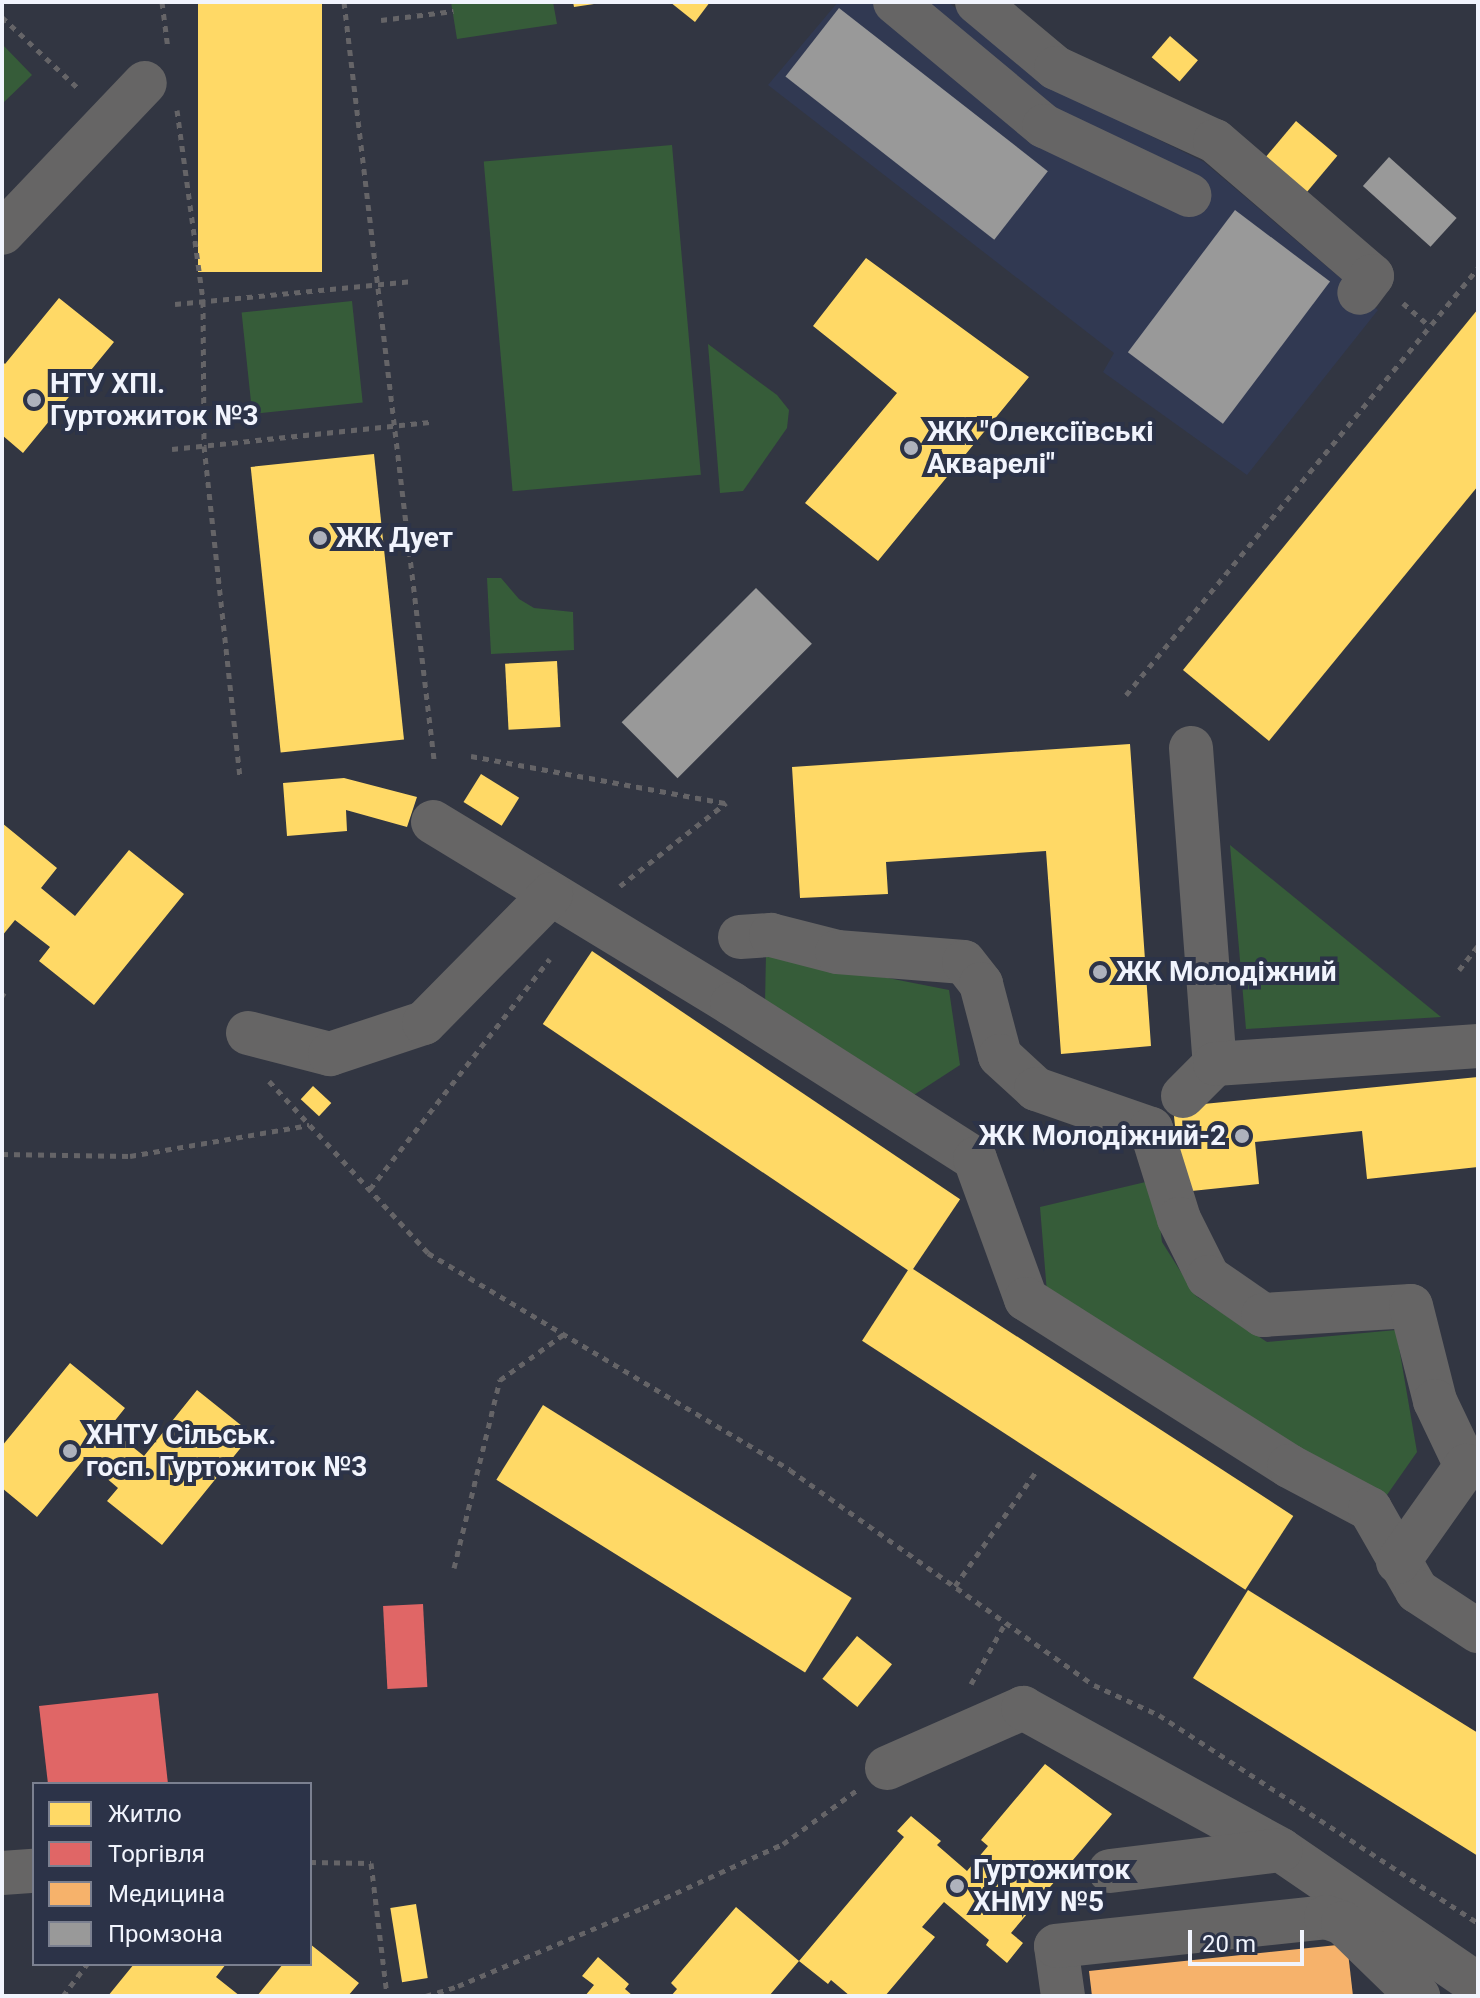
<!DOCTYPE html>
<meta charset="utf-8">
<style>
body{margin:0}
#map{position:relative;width:1480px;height:1998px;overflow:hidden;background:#323642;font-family:Roboto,sans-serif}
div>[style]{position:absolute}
.built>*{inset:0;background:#313952}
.green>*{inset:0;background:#365c39;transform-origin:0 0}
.homes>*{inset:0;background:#ffd966;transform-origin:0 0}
.shops>*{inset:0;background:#e06666;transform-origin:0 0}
.health>*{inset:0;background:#f6b26b}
.industry>*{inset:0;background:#999;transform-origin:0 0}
.path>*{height:5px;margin-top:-2.5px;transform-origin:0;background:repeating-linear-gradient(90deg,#656467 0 6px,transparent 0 12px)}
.minor>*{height:44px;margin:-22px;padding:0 22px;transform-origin:22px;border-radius:22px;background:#666565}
.dots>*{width:22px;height:22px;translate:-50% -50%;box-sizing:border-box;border:4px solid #2c3348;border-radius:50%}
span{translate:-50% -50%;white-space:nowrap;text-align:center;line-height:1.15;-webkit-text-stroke:8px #2c3348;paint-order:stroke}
.poi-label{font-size:28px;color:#f1f4fd;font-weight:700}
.left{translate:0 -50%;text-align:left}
.right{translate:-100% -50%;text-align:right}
.frame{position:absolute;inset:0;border:4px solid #f1f4fd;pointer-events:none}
.legend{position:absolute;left:32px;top:1782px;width:280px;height:184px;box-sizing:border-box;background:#2c3348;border:2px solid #7b8090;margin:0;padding:10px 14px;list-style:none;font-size:24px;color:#f1f4fd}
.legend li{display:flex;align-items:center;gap:16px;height:40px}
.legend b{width:40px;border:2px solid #7b8090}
.scale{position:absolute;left:1188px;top:1930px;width:116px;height:36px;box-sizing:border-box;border:4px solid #f1f4fd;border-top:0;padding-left:10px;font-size:24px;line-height:28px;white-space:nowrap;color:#f1f4fd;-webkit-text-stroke:6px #2c3348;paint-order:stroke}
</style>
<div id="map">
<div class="built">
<div style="clip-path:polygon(838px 2px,948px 2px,1053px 88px,1204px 162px,1378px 310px,1247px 475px,1103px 372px,1114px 353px,768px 85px)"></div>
</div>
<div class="green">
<div style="clip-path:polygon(451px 2px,553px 2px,557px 24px,457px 39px)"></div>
<div style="clip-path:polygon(2px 44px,32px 75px,2px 104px)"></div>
<div style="left:672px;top:145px;width:331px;height:189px;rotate:85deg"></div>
<div style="left:352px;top:301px;width:102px;height:111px;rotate:84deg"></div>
<div style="clip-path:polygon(708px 344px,777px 395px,789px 410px,787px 428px,743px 491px,720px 493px)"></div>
<div style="clip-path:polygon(487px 578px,501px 578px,519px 599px,534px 608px,573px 612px,574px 650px,491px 654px)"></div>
<div style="clip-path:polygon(1230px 845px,1441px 1017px,1246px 1029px)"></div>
<div style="clip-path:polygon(766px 954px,949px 990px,960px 1065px,903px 1102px,765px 1003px)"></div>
<div style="clip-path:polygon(1154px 1180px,1162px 1242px,1196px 1296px,1267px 1342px,1396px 1330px,1417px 1452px,1382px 1502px,1047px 1293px,1040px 1207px)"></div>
</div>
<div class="homes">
<div style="left:198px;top:2px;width:124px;height:270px"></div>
<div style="clip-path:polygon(573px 2px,594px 2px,594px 4px,574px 7px)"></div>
<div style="clip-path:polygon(670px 2px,710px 2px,695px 22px)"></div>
<div style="left:1170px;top:36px;width:37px;height:28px;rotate:41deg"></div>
<div style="left:1296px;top:121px;width:54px;height:48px;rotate:40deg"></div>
<div style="clip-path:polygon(866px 258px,1029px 377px,878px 561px,805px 503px,897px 393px,813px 326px)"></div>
<div style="clip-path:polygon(59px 298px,114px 342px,23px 453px,2px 435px,2px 361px,5px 364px)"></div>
<div style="clip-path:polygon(1478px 309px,1478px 486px,1269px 741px,1183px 670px)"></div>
<div style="left:374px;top:454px;width:287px;height:124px;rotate:84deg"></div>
<div style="left:557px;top:661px;width:66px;height:52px;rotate:87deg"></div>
<div style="clip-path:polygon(1130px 744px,1151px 1046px,1061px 1054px,1046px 851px,886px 862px,888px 894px,800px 898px,792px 767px)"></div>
<div style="left:481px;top:774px;width:45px;height:33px;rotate:32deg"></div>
<div style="clip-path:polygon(344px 778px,417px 797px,407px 827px,346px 810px,347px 831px,287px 836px,283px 783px)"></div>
<div style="clip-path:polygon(2px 823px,57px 868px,41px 888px,75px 916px,129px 850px,184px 894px,94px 1005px,39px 961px,50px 947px,15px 920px,2px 936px)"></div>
<div style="left:592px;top:951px;width:444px;height:88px;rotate:34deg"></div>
<div style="clip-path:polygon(1478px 1077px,1478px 1167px,1367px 1179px,1362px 1131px,1255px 1142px,1259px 1184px,1182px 1192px,1173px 1107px)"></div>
<div style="left:313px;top:1086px;width:25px;height:18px;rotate:43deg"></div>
<div style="left:910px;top:1267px;width:457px;height:88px;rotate:33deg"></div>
<div style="clip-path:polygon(70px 1363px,125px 1408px,109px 1428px,144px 1456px,197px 1390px,252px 1434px,162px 1545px,107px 1501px,118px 1488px,84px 1459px,37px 1517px,2px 1488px,2px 1446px)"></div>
<div style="left:543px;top:1405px;width:364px;height:88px;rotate:32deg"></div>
<div style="clip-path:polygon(1248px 1590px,1478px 1733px,1478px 1856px,1193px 1678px)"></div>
<div style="left:857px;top:1636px;width:45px;height:55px;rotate:39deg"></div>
<div style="clip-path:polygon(1045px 1764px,1112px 1814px,1011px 1933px,1023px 1943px,1007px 1963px,986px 1945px,989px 1940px,944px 1902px,922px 1927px,935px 1937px,885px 1996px,850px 1996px,831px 1980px,828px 1984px,799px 1961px,904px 1837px,897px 1831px,911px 1816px,941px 1841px,937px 1845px,967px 1871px,988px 1846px,981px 1840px)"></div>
<div style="left:416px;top:1904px;width:75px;height:26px;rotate:81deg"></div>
<div style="clip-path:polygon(736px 1907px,799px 1961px,769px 1996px,671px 1996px,677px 1989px,671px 1983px)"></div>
<div style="clip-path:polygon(310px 1944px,359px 1983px,348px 1996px,257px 1996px,283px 1964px,310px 1964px)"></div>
<div style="clip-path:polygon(598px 1957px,629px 1984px,625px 1989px,633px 1996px,585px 1996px,594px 1985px,582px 1976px)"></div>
<div style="clip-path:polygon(134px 1964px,226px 1964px,216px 1977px,240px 1996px,108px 1996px)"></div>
</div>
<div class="shops">
<div style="left:423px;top:1604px;width:83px;height:40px;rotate:87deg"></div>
<div style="clip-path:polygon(158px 1693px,168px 1784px,48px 1784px,39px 1706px)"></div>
</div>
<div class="health">
<div style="clip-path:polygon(1347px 1944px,1353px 1996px,1092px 1996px,1089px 1971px)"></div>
</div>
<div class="industry">
<div style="left:839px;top:8px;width:265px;height:87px;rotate:38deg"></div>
<div style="left:1389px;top:157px;width:91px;height:39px;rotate:42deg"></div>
<div style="left:1235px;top:210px;width:119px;height:178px;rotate:37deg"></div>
<div style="left:756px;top:588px;width:79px;height:190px;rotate:45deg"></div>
</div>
<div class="path">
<div style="left:162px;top:2px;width:47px;rotate:82.7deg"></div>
<div style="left:344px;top:2px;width:762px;rotate:83.22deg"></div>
<div style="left:2px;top:17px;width:107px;rotate:43.1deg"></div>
<div style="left:381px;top:20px;width:73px;rotate:-7.1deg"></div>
<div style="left:177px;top:110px;width:193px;rotate:82.2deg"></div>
<div style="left:203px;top:301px;width:145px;rotate:89.6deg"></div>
<div style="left:204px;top:446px;width:331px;rotate:83.8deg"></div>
<div style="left:1403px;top:303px;width:35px;rotate:41deg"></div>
<div style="left:175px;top:304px;width:239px;rotate:-5.5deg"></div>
<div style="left:172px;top:449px;width:259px;rotate:-6deg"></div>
<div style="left:1126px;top:695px;width:553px;rotate:-50.5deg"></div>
<div style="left:471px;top:756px;width:258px;rotate:10.5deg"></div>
<div style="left:620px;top:886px;width:135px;rotate:-38.1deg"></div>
<div style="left:1459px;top:970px;width:31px;rotate:-52deg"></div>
<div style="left:2px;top:996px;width:4px;rotate:-56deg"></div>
<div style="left:269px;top:1081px;width:234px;rotate:47.2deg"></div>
<div style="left:428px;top:1253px;width:422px;rotate:30.9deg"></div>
<div style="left:790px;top:1470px;width:372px;rotate:35.3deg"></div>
<div style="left:1094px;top:1685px;width:72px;rotate:24.8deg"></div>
<div style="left:1159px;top:1715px;width:381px;rotate:33.1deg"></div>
<div style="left:2px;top:1154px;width:128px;rotate:0.9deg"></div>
<div style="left:130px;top:1156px;width:182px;rotate:-9.8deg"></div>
<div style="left:370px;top:1189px;width:292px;rotate:-52deg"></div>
<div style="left:454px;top:1568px;width:194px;rotate:-76.3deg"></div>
<div style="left:500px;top:1380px;width:79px;rotate:-35.7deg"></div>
<div style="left:955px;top:1586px;width:142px;rotate:-54.7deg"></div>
<div style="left:971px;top:1684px;width:71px;rotate:-60.6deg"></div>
<div style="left:310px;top:1862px;width:61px;rotate:0.9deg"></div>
<div style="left:371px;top:1863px;width:134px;rotate:83.1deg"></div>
<div style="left:63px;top:1996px;width:40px;rotate:-53deg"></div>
<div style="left:426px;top:1996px;width:34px;rotate:-17deg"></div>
<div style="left:458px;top:1986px;width:201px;rotate:-22.9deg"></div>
<div style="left:643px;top:1908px;width:154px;rotate:-24.6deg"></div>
<div style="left:783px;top:1844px;width:92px;rotate:-36.1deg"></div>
</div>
<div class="minor">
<div style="left:895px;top:2px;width:194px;rotate:39.8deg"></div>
<div style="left:1044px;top:126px;width:161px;rotate:25.4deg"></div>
<div style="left:977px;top:2px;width:103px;rotate:39.9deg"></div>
<div style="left:1056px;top:68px;width:175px;rotate:24.7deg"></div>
<div style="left:1215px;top:141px;width:207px;rotate:40.7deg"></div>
<div style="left:1372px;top:276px;width:21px;rotate:127deg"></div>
<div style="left:2px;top:233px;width:207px;rotate:-46.4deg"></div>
<div style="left:1191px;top:748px;width:317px;rotate:85.7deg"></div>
<div style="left:433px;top:822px;width:350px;rotate:31.3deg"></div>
<div style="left:732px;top:1004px;width:288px;rotate:32.5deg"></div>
<div style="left:975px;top:1159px;width:149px;rotate:70deg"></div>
<div style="left:1026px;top:1299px;width:312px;rotate:32.4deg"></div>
<div style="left:1289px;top:1466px;width:92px;rotate:28deg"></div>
<div style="left:1370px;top:1509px;width:95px;rotate:60.2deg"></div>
<div style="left:1417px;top:1591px;width:73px;rotate:33.3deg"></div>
<div style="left:740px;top:937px;width:31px;rotate:-4deg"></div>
<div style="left:771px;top:935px;width:68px;rotate:14.4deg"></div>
<div style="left:837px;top:952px;width:127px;rotate:4.5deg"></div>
<div style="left:964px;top:962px;width:28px;rotate:52deg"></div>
<div style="left:981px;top:984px;width:74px;rotate:75.2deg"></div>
<div style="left:1000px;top:1056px;width:49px;rotate:42.5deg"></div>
<div style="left:1036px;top:1089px;width:122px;rotate:19.2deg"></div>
<div style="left:248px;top:1033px;width:85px;rotate:14.4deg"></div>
<div style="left:330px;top:1054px;width:99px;rotate:-18.3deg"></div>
<div style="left:424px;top:1023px;width:181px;rotate:-45.4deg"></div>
<div style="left:1183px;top:1096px;width:45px;rotate:-45deg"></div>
<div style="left:1215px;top:1064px;width:264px;rotate:-3.9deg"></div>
<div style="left:1151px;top:1129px;width:94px;rotate:72.7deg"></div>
<div style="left:1179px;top:1219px;width:65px;rotate:63.4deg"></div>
<div style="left:1208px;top:1277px;width:67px;rotate:34.6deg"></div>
<div style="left:1263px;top:1315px;width:148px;rotate:-3.5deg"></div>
<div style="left:1411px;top:1306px;width:98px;rotate:75.8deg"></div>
<div style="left:1435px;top:1401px;width:72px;rotate:64.5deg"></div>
<div style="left:1466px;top:1466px;width:12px;rotate:9deg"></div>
<div style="left:1398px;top:1562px;width:118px;rotate:-54.7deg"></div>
<div style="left:887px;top:1768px;width:149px;rotate:-23.8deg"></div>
<div style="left:1023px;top:1708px;width:294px;rotate:28.8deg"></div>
<div style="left:1281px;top:1850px;width:239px;rotate:34.4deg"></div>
<div style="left:1110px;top:1871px;width:172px;rotate:-7deg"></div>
<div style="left:2px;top:1873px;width:32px;rotate:-4deg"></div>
<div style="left:1063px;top:1996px;width:50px;rotate:-98deg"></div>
<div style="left:1056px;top:1946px;width:272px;rotate:-6.1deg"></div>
<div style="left:1326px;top:1917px;width:18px;rotate:19deg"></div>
<div style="left:1343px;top:1923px;width:105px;rotate:44.2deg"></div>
</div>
<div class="dots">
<div style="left:34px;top:400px;background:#aeb2bc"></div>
<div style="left:911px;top:448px;background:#aeb2bc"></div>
<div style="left:320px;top:538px;background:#aeb2bc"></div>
<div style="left:1100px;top:972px;background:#aeb2bc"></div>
<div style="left:1242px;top:1136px;background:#aeb2bc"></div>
<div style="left:70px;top:1451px;background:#aeb2bc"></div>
<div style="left:957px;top:1886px;background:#aeb2bc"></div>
</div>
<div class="poi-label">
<span class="left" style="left:50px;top:400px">НТУ ХПІ.<br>Гуртожиток №3</span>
<span class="left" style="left:927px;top:448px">ЖК "Олексіївські<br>Акварелі"</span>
<span class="left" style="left:336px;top:538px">ЖК Дует</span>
<span class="left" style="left:1116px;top:972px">ЖК Молодіжний</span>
<span class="right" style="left:1226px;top:1136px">ЖК Молодіжний-2</span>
<span class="left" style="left:86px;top:1451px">ХНТУ Сільськ.<br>госп. Гуртожиток №3</span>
<span class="left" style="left:973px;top:1886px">Гуртожиток<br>ХНМУ №5</span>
</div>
<div class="frame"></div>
<ul class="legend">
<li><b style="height:22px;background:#ffd966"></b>Житло</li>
<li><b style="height:22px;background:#e06666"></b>Торгівля</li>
<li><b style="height:22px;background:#f6b26b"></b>Медицина</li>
<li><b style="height:22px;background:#999"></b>Промзона</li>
</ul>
<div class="scale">20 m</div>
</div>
